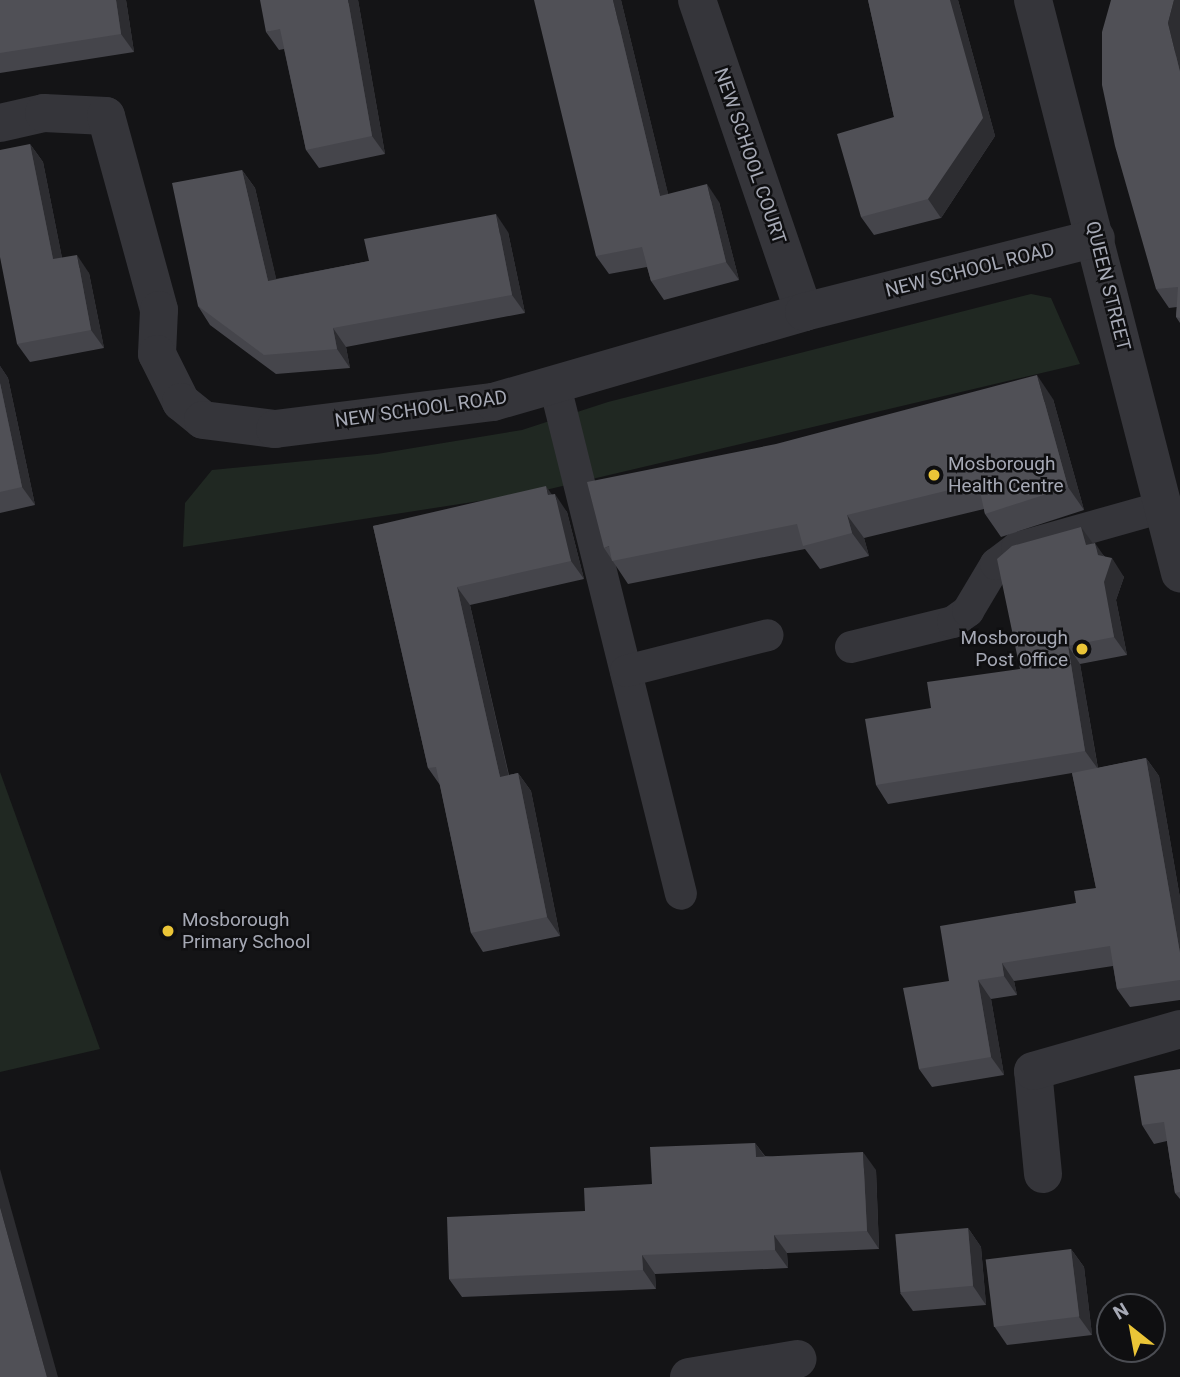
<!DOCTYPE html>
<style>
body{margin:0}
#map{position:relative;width:1180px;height:1377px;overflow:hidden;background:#141416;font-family:Roboto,sans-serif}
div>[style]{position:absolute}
.green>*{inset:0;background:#202822}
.service>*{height:32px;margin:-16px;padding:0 16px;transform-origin:16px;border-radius:16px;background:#35353a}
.minor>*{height:38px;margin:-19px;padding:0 19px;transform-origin:19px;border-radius:19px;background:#35353a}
.wall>*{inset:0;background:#45454b}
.shaded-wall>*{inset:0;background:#2d2d31}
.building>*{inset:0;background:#505056;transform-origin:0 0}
.dots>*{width:19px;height:19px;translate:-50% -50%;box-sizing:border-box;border:4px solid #0f0f11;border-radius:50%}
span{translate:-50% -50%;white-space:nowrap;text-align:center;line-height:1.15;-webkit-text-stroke:5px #0f0f11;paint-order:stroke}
.street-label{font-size:19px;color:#a6a9b5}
.poi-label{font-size:19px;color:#a6a9b5}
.left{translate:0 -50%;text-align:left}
.right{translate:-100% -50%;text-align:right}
.north{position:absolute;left:1096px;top:1293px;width:70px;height:70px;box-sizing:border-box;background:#0f0f11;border:2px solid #4b4d53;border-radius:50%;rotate:329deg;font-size:19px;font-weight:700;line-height:28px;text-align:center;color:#a6a9b5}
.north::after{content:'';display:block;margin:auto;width:24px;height:32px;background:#ebc537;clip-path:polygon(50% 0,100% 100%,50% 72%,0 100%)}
</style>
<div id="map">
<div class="green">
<div style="clip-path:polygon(1031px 294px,1051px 298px,1080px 364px,537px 492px,183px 547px,185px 503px,212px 470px,377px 454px,522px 430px,608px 402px)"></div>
<div style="clip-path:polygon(0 772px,100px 1049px,0 1072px)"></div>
</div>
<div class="service">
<div style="left:555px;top:386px;width:523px;rotate:76.07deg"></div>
<div style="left:851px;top:647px;width:105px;rotate:-13.8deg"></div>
<div style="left:953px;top:622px;width:19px;rotate:-36deg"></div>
<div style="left:968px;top:611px;width:55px;rotate:-59.2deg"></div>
<div style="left:996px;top:564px;width:26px;rotate:-37deg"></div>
<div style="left:1017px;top:548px;width:152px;rotate:-15.7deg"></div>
<div style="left:626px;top:671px;width:146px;rotate:-14.2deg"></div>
</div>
<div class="minor">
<div style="left:697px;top:0;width:330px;rotate:71.1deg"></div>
<div style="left:1033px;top:0;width:592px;rotate:75.61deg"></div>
<div style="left:0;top:123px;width:45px;rotate:-12.8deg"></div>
<div style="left:44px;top:113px;width:62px;rotate:2.8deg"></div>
<div style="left:106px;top:116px;width:201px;rotate:74.7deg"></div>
<div style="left:159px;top:310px;width:44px;rotate:92.6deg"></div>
<div style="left:157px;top:354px;width:54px;rotate:63.4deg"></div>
<div style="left:181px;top:402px;width:28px;rotate:39deg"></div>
<div style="left:203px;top:420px;width:73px;rotate:7.1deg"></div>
<div style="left:275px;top:429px;width:220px;rotate:-7.1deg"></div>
<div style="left:493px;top:402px;width:324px;rotate:-16.1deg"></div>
<div style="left:804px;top:312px;width:301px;rotate:-14.2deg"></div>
<div style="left:1043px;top:1174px;width:103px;rotate:-95.5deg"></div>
<div style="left:1033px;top:1071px;width:153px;rotate:-15.9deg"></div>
<div style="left:689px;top:1377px;width:110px;rotate:-9.4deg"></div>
</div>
<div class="wall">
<div style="clip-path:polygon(0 0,126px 0,134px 52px,0 73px)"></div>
<div style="clip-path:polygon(358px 0,385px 154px,319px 168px,306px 150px,284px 49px,279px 50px,266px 32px)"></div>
<div style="clip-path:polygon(621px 0,668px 194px,719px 202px,739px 280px,664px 300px,651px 281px,647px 267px,609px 274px,596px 256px)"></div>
<div style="clip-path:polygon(868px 0,958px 0,995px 136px,941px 218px,874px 235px,861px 217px,894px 117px)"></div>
<div style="clip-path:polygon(1180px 0,1180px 323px,1176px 317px,1177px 307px,1169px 308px,1156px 289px)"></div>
<div style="clip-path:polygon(30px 144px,43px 162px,62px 258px,89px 273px,104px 348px,30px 362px,17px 344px)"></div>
<div style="clip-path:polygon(242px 170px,255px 188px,276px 279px,369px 261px,508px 232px,525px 313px,346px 347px,350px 368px,276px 374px,210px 325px,198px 306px)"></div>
<div style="clip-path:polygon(0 366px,8px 378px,35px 505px,0 513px)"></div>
<div style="clip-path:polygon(1053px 399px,1084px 510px,1001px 537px,985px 514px,984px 509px,864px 538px,869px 556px,820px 569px,805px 549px,628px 584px,604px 548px)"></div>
<div style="clip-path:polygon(551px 494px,567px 512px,584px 579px,470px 605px,509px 775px,518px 773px,531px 791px,560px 936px,483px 952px,471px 933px,440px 785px,428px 768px,373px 526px)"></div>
<div style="clip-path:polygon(1093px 544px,1124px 577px,1116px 600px,1127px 655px,1080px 664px,1098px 768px,1146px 758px,1159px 776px,1180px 898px,1180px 1000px,1130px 1007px,1117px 989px,1113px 966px,1014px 981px,1017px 995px,991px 999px,1004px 1075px,932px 1087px,919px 1069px,949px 981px,1076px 903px,1096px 888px,1072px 773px,888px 804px,876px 785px,931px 708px,1020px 669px)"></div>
<div style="clip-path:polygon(1180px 1069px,1180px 1199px,1175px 1193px,1167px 1141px,1154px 1144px,1142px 1125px)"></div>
<div style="clip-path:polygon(755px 1143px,765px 1156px,876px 1170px,879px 1249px,787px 1253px,788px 1268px,655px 1274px,656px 1289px,462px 1297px,449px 1279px,585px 1211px)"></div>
<div style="clip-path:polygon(968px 1228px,981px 1247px,986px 1305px,913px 1311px,900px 1293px)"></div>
<div style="clip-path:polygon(1071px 1249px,1084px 1267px,1092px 1335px,1007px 1345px,994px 1326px)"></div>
</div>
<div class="shaded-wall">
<div style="clip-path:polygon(116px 0,126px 0,134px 52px,121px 34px)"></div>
<div style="clip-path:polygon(348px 0,358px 0,385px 154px,372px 136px)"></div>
<div style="clip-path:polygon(613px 0,621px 0,673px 214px,660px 196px)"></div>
<div style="clip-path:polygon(950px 0,958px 0,995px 136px,941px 218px,928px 199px)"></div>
<div style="clip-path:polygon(1174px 0,1180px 0,1180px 72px,1168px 23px)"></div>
<div style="clip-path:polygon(30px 144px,43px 162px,66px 278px,53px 259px)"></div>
<div style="clip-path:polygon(242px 170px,255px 188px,281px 299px,268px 281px)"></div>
<div style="clip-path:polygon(707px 184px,719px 202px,739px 280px,726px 262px)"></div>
<div style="clip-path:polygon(496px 214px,508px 232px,525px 313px,512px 295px)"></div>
<div style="clip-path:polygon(77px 255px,89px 273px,104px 348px,91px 330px)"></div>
<div style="clip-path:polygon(333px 328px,346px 347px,350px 368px,337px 349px)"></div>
<div style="clip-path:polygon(0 366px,8px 378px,35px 505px,22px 487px,0 383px)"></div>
<div style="clip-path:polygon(1037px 375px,1053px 399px,1084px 510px,1068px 487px)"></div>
<div style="clip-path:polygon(546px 486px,557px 502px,555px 494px,567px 512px,584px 579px,571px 561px,548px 495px)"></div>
<div style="clip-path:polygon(847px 515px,864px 538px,869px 556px,852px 533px)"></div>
<div style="clip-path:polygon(1081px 527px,1094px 545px,1086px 545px)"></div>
<div style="clip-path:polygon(1095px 543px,1108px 562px,1112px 558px,1124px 577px,1116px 600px,1127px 655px,1114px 637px)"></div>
<div style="clip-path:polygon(457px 587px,470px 605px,513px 795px,500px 777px)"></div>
<div style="clip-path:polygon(1068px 646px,1080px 664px,1098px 769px,1085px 751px)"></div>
<div style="clip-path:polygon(1146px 758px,1159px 776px,1180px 898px,1180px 953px)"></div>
<div style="clip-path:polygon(518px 773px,531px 791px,560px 936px,547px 917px)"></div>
<div style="clip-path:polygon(1002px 963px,1014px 981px,1017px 995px,1004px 976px)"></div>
<div style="clip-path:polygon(978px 980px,991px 999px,1004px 1075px,991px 1057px)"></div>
<div style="clip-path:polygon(755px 1143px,768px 1161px,756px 1157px)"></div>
<div style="clip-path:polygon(863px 1152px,876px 1170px,879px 1249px,867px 1231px)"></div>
<div style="clip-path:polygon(0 1169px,58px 1377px,47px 1377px,0 1207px)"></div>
<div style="clip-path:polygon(968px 1228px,981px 1247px,986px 1305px,973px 1286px)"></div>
<div style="clip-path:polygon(774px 1235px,787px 1253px,788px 1268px,775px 1250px)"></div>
<div style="clip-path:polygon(1071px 1249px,1084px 1267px,1092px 1335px,1079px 1317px)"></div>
<div style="clip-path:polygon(642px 1255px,655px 1274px,656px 1289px,643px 1270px)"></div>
</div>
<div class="building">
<div style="clip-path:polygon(0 0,116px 0,121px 34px,0 53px)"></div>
<div style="clip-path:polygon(260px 0,348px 0,372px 136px,306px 150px,280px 29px,266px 32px)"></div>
<div style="clip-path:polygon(534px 0,613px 0,660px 196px,707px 184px,726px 262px,651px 281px,642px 247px,596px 256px)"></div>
<div style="clip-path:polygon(868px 0,950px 0,983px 118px,928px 199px,861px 217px,837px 134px,894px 117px)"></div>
<div style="clip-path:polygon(1111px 0,1174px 0,1168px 23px,1180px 72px,1180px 318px,1176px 317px,1178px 287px,1156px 289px,1115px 146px,1102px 85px,1102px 32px)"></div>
<div style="clip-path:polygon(30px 144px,53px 259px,77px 255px,91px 330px,17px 344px,0 257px,0 150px)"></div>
<div style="clip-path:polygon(242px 170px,268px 281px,369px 261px,364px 239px,496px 214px,512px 295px,333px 328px,337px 349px,264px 355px,198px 306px,172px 183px)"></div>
<div style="clip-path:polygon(1037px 375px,1068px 487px,985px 514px,978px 483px,847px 515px,852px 533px,803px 546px,797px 524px,612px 561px,609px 546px,604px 548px,587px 482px,776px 444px)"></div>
<div style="clip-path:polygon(0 383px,22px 487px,0 492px)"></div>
<div style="clip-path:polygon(546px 486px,548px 495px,555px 494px,571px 561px,457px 587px,500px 777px,518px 773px,547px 917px,471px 933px,436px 767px,428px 768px,373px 526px)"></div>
<div style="clip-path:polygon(1081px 527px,1086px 545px,1095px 543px,1098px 555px,1112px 558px,1104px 582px,1114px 637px,1068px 646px,1085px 751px,876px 785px,865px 719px,931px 708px,927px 682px,1020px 669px,997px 559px,1012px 546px)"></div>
<div style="clip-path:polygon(1146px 758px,1180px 953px,1180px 980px,1117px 989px,1110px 946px,1002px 963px,1004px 976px,978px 980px,991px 1057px,919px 1069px,903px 988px,949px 981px,940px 926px,1076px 903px,1074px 891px,1096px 888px,1072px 773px)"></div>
<div style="clip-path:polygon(1180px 1069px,1180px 1192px,1175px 1193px,1164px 1122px,1142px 1125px,1134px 1076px)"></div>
<div style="clip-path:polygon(755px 1143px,756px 1157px,863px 1152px,867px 1231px,774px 1235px,775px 1250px,642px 1255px,643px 1270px,449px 1279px,447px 1217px,585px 1211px,584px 1188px,652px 1184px,650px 1147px)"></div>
<div style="clip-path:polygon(0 1207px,47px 1377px,0 1377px)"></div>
<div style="left:968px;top:1228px;width:58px;height:73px;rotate:85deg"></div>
<div style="left:1071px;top:1249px;width:68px;height:86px;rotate:83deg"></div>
</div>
<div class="dots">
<div style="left:934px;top:475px;background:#ebc537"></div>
<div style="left:1082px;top:649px;background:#ebc537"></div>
<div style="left:168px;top:931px;background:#ebc537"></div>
</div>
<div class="street-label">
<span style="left:750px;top:156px;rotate:71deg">NEW SCHOOL COURT</span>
<span style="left:970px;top:270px;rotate:-14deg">NEW SCHOOL ROAD</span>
<span style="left:1108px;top:286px;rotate:76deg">QUEEN STREET</span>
<span style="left:421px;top:409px;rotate:-8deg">NEW SCHOOL ROAD</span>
</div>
<div class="poi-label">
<span class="left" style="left:948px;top:475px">Mosborough<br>Health Centre</span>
<span class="right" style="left:1068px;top:649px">Mosborough<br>Post Office</span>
<span class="left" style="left:182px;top:931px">Mosborough<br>Primary School</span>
</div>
<div class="north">N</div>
</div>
